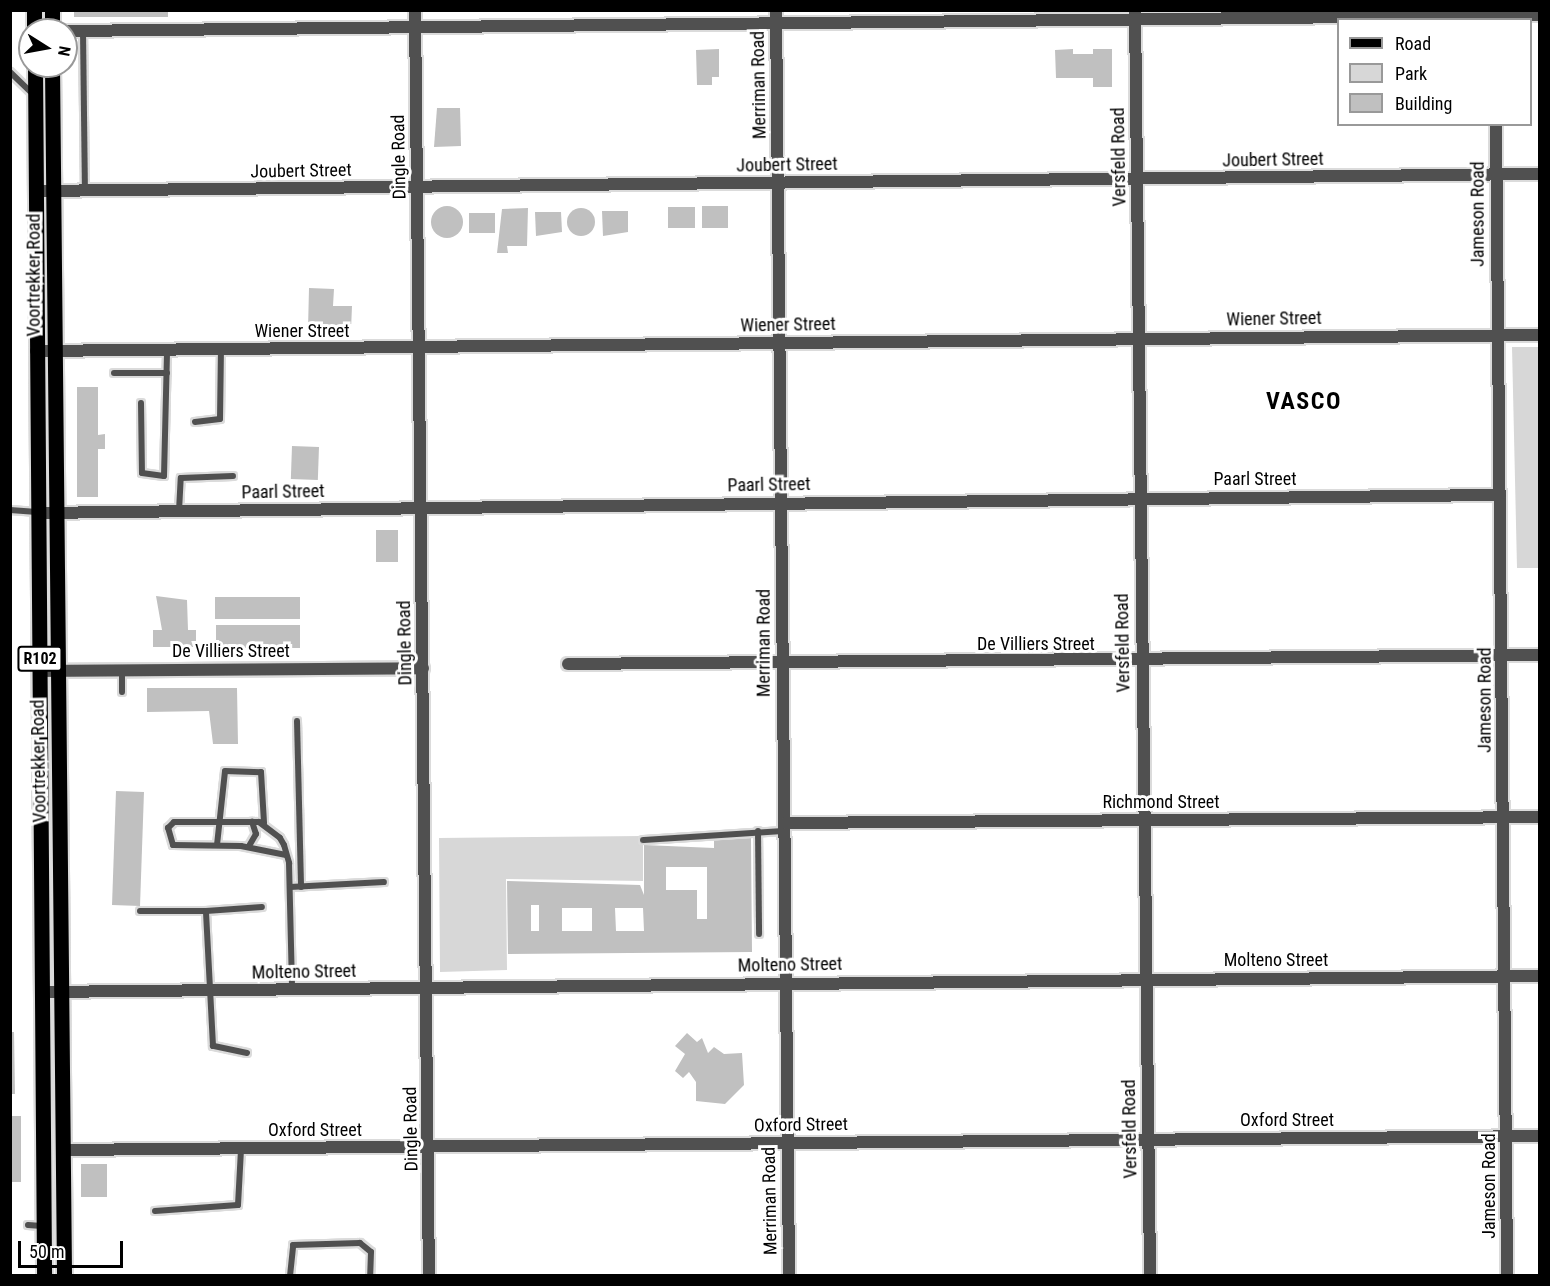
<!DOCTYPE html>
<style>
body{margin:0}
#map{position:relative;width:1550px;height:1286px;overflow:hidden;background:#fff;font-family:"Roboto Condensed",sans-serif}
div>[style]{position:absolute}
.green>*{inset:0;background:#d7d7d7}
.building>*{inset:0;background:#c0c0c0;transform-origin:0 0}
.round{border-radius:50%}
.roads{filter:drop-shadow(2px 0 #dbdbdb) drop-shadow(-2px 0 #dbdbdb) drop-shadow(0 2px #dbdbdb) drop-shadow(0 -2px #dbdbdb)}
.service>*{height:6px;margin:-3px;padding:0 3px;transform-origin:3px;border-radius:3px;background:#505050}
.minor>*{height:12px;margin:-6px;padding:0 6px;transform-origin:6px;border-radius:6px;background:#505050}
.primary>*{height:15px;margin:-7.5px;padding:0 7.5px;transform-origin:7.5px;border-radius:7.5px;background:#000}
span{translate:-50% -50%;white-space:nowrap;text-align:center;line-height:1.15;-webkit-text-stroke:6px #fff;paint-order:stroke}
.shield-label span{padding:2px 4px;background:#fff;border:2px solid;border-radius:4px;-webkit-text-stroke-width:0}
.shield-label{font-size:16px;color:#000;font-weight:700}
.street-label{font-size:18px;color:#000}
.district-label{font-size:24px;color:#000;font-weight:700;letter-spacing:1.5px}
.frame{position:absolute;inset:0;border:12px solid #000;pointer-events:none}
.legend{position:absolute;left:1337px;top:18px;width:195px;height:108px;box-sizing:border-box;background:#fff;border:2px solid #999;margin:0;padding:8px 10px;list-style:none;font-size:18px;color:#000}
.legend li{display:flex;align-items:center;gap:12px;height:30px}
.legend b{width:30px;border:2px solid #999}
.north{position:absolute;left:18px;top:18px;width:60px;height:60px;box-sizing:border-box;background:#fff;border:2px solid #999;border-radius:50%;rotate:101deg;font-size:16px;font-weight:700;line-height:24px;text-align:center;color:#000}
.north::after{content:'';display:block;margin:auto;width:21px;height:27px;background:#000;clip-path:polygon(50% 0,100% 100%,50% 72%,0 100%)}
.scale{position:absolute;left:18px;top:1241px;width:105px;height:27px;box-sizing:border-box;border:3px solid #000;border-top:0;padding-left:8px;font-size:18px;line-height:21px;white-space:nowrap;color:#000;-webkit-text-stroke:4px #fff;paint-order:stroke}
</style>
<div id="map">
<div class="green">
<div style="clip-path:polygon(1512px 347px,1539px 347px,1539px 568px,1517px 568px)"></div>
<div style="clip-path:polygon(643px 836px,643px 881px,506px 879px,507px 970px,440px 972px,439px 838px)"></div>
</div>
<div class="building">
<div style="left:74px;top:10px;width:94px;height:7px"></div>
<div style="clip-path:polygon(719px 49px,719px 77px,712px 77px,712px 85px,697px 85px,696px 50px)"></div>
<div style="clip-path:polygon(1073px 49px,1073px 54px,1093px 54px,1093px 49px,1112px 49px,1112px 87px,1093px 87px,1093px 78px,1056px 78px,1055px 50px)"></div>
<div style="clip-path:polygon(437px 108px,460px 108px,461px 146px,434px 147px)"></div>
<div style="left:728px;top:206px;width:22px;height:26px;rotate:90deg"></div>
<div class="round" style="left:431px;top:206px;width:32px;height:32px"></div>
<div style="left:668px;top:207px;width:27px;height:21px"></div>
<div style="clip-path:polygon(528px 208px,527px 246px,507px 246px,508px 253px,497px 253px,502px 209px)"></div>
<div class="round" style="left:567px;top:208px;width:28px;height:28px"></div>
<div style="clip-path:polygon(602px 211px,628px 211px,628px 232px,603px 236px)"></div>
<div style="clip-path:polygon(535px 212px,561px 212px,562px 232px,536px 236px)"></div>
<div style="left:469px;top:213px;width:26px;height:20px"></div>
<div style="clip-path:polygon(309px 288px,334px 289px,333px 306px,352px 306px,351px 330px,308px 329px)"></div>
<div style="clip-path:polygon(77px 387px,98px 387px,98px 435px,105px 434px,105px 449px,98px 449px,98px 497px,77px 497px)"></div>
<div style="left:292px;top:446px;width:27px;height:33px;rotate:2deg"></div>
<div style="left:376px;top:530px;width:22px;height:32px"></div>
<div style="clip-path:polygon(156px 596px,187px 600px,188px 630px,196px 630px,196px 647px,153px 647px,153px 630px,162px 630px)"></div>
<div style="left:300px;top:597px;width:22px;height:85px;rotate:90deg"></div>
<div style="left:300px;top:625px;width:23px;height:84px;rotate:90deg"></div>
<div style="clip-path:polygon(147px 688px,237px 688px,238px 744px,213px 744px,209px 711px,147px 712px)"></div>
<div style="left:116px;top:791px;width:28px;height:114px;rotate:2deg"></div>
<div style="clip-path:polygon(evenodd,714px 838px,751px 838px,752px 952px,508px 954px,507px 881px,640px 885px,644px 895px,644px 845px,714px 848px,714px 838px,666px 867px,707px 867px,707px 919px,697px 919px,697px 890px,666px 890px,666px 867px,714px 838px,531px 905px,539px 905px,539px 931px,531px 931px,531px 905px,714px 838px,562px 908px,592px 908px,592px 931px,562px 931px,562px 908px,714px 838px,615px 908px,643px 908px,644px 931px,616px 931px,615px 908px)"></div>
<div style="clip-path:polygon(10px 1032px,14px 1032px,15px 1094px,10px 1094px)"></div>
<div style="clip-path:polygon(687px 1033px,697px 1042px,702px 1038px,708px 1053px,714px 1047px,724px 1054px,742px 1053px,744px 1085px,725px 1104px,696px 1101px,696px 1082px,689px 1072px,683px 1078px,675px 1071px,685px 1054px,675px 1046px)"></div>
<div style="left:10px;top:1116px;width:11px;height:66px"></div>
<div style="left:81px;top:1164px;width:26px;height:33px"></div>
</div>
<div class="roads">
<div class="service">
<div style="left:83px;top:31px;width:160px;rotate:89.3deg"></div>
<div style="left:10px;top:72px;width:30px;rotate:44deg"></div>
<div style="left:114px;top:373px;width:53px"></div>
<div style="left:141px;top:403px;width:70px;rotate:89.2deg"></div>
<div style="left:142px;top:473px;width:22px;rotate:8deg"></div>
<div style="left:164px;top:476px;width:126px;rotate:-88.6deg"></div>
<div style="left:195px;top:422px;width:25px;rotate:-7deg"></div>
<div style="left:220px;top:419px;width:70px;rotate:-89.2deg"></div>
<div style="left:10px;top:510px;width:27px;rotate:4deg"></div>
<div style="left:179px;top:511px;width:33px;rotate:-87deg"></div>
<div style="left:181px;top:478px;width:52px;rotate:-2.2deg"></div>
<div style="left:122px;top:671px;width:21px;rotate:90deg"></div>
<div style="left:297px;top:721px;width:166px;rotate:88.6deg"></div>
<div style="left:758px;top:831px;width:103px;rotate:89.4deg"></div>
<div style="left:643px;top:840px;width:141px;rotate:-3.7deg"></div>
<div style="left:217px;top:845px;width:74px;rotate:-83.8deg"></div>
<div style="left:225px;top:771px;width:36px;rotate:2deg"></div>
<div style="left:261px;top:772px;width:51px;rotate:86.6deg"></div>
<div style="left:249px;top:846px;width:14px;rotate:-60deg"></div>
<div style="left:256px;top:834px;width:13px;rotate:-108deg"></div>
<div style="left:286px;top:855px;width:46px;rotate:-168.7deg"></div>
<div style="left:241px;top:846px;width:68px;rotate:-179.2deg"></div>
<div style="left:173px;top:845px;width:18px;rotate:-106deg"></div>
<div style="left:168px;top:828px;width:8px;rotate:-45deg"></div>
<div style="left:174px;top:822px;width:85px"></div>
<div style="left:259px;top:822px;width:26px;rotate:37deg"></div>
<div style="left:280px;top:838px;width:8px;rotate:60deg"></div>
<div style="left:284px;top:845px;width:19px;rotate:74deg"></div>
<div style="left:289px;top:863px;width:127px;rotate:88.6deg"></div>
<div style="left:290px;top:887px;width:94px;rotate:-3deg"></div>
<div style="left:140px;top:911px;width:66px"></div>
<div style="left:247px;top:1053px;width:35px;rotate:-168deg"></div>
<div style="left:213px;top:1046px;width:135px;rotate:-93deg"></div>
<div style="left:206px;top:911px;width:56px;rotate:-4.1deg"></div>
<div style="left:155px;top:1211px;width:83px;rotate:-4.1deg"></div>
<div style="left:238px;top:1205px;width:56px;rotate:-86.9deg"></div>
<div style="left:28px;top:1225px;width:14px;rotate:4deg"></div>
<div style="left:290px;top:1276px;width:31px;rotate:-84deg"></div>
<div style="left:293px;top:1245px;width:67px;rotate:-1.7deg"></div>
<div style="left:360px;top:1243px;width:14px;rotate:39deg"></div>
<div style="left:371px;top:1252px;width:24px;rotate:92deg"></div>
</div>
<div class="minor">
<div style="left:415px;top:10px;width:1266px;rotate:89.37deg"></div>
<div style="left:776px;top:10px;width:1266px;rotate:89.41deg"></div>
<div style="left:1135px;top:10px;width:1266px;rotate:89.32deg"></div>
<div style="left:66px;top:31px;width:1474px;rotate:-0.62deg"></div>
<div style="left:1496px;top:124px;width:1152px;rotate:89.45deg"></div>
<div style="left:36px;top:191px;width:1504px;rotate:-0.65deg"></div>
<div style="left:36px;top:351px;width:1504px;rotate:-0.61deg"></div>
<div style="left:39px;top:513px;width:1461px;rotate:-0.71deg"></div>
<div style="left:568px;top:664px;width:972px;rotate:-0.53deg"></div>
<div style="left:40px;top:671px;width:383px;rotate:-0.4deg"></div>
<div style="left:784px;top:823px;width:756px;rotate:-0.45deg"></div>
<div style="left:42px;top:992px;width:1498px;rotate:-0.61deg"></div>
<div style="left:62px;top:1150px;width:1478px;rotate:-0.54deg"></div>
</div>
<div class="primary">
<div style="left:34px;top:10px;width:20px;rotate:90deg"></div>
<div style="left:52px;top:10px;width:20px;rotate:90deg"></div>
<div style="left:35px;top:66px;width:1210px;rotate:89.57deg"></div>
<div style="left:52px;top:66px;width:1210px;rotate:89.43deg"></div>
</div>
</div>
<div class="shield-label">
<span style="left:40px;top:659px">R102</span>
</div>
<div class="street-label">
<span style="left:759px;top:85px;rotate:-91deg">Merriman Road</span>
<span style="left:399px;top:157px;rotate:-91deg">Dingle Road</span>
<span style="left:1119px;top:157px;rotate:-91deg">Versfeld Road</span>
<span style="left:1273px;top:160px;rotate:-1deg">Joubert Street</span>
<span style="left:787px;top:165px;rotate:-1deg">Joubert Street</span>
<span style="left:301px;top:171px;rotate:-1deg">Joubert Street</span>
<span style="left:1478px;top:214px;rotate:-90deg">Jameson Road</span>
<span style="left:34px;top:275px;rotate:-90deg">Voortrekker Road</span>
<span style="left:1274px;top:319px;rotate:-1deg">Wiener Street</span>
<span style="left:788px;top:325px;rotate:-1deg">Wiener Street</span>
<span style="left:302px;top:331px">Wiener Street</span>
<span style="left:1255px;top:479px">Paarl Street</span>
<span style="left:769px;top:485px;rotate:-1deg">Paarl Street</span>
<span style="left:283px;top:492px;rotate:-1deg">Paarl Street</span>
<span style="left:405px;top:643px;rotate:-91deg">Dingle Road</span>
<span style="left:764px;top:643px;rotate:-90deg">Merriman Road</span>
<span style="left:1123px;top:643px;rotate:-91deg">Versfeld Road</span>
<span style="left:1036px;top:644px">De Villiers Street</span>
<span style="left:231px;top:651px">De Villiers Street</span>
<span style="left:1485px;top:700px;rotate:-90deg">Jameson Road</span>
<span style="left:39px;top:761px;rotate:-91deg">Voortrekker Road</span>
<span style="left:1161px;top:802px">Richmond Street</span>
<span style="left:1276px;top:960px">Molteno Street</span>
<span style="left:790px;top:965px;rotate:-1deg">Molteno Street</span>
<span style="left:304px;top:972px;rotate:-1deg">Molteno Street</span>
<span style="left:1287px;top:1120px">Oxford Street</span>
<span style="left:801px;top:1125px;rotate:-1deg">Oxford Street</span>
<span style="left:411px;top:1129px;rotate:-91deg">Dingle Road</span>
<span style="left:1130px;top:1129px;rotate:-91deg">Versfeld Road</span>
<span style="left:315px;top:1130px">Oxford Street</span>
<span style="left:1489px;top:1186px;rotate:-90deg">Jameson Road</span>
<span style="left:770px;top:1201px;rotate:-91deg">Merriman Road</span>
</div>
<div class="district-label">
<span style="left:1304px;top:402px">VASCO</span>
</div>
<div class="frame"></div>
<ul class="legend">
<li><b style="height:8px;background:#000"></b>Road</li>
<li><b style="height:16px;background:#d7d7d7"></b>Park</li>
<li><b style="height:16px;background:#c0c0c0"></b>Building</li>
</ul>
<div class="north">N</div>
<div class="scale">50 m</div>
</div>
